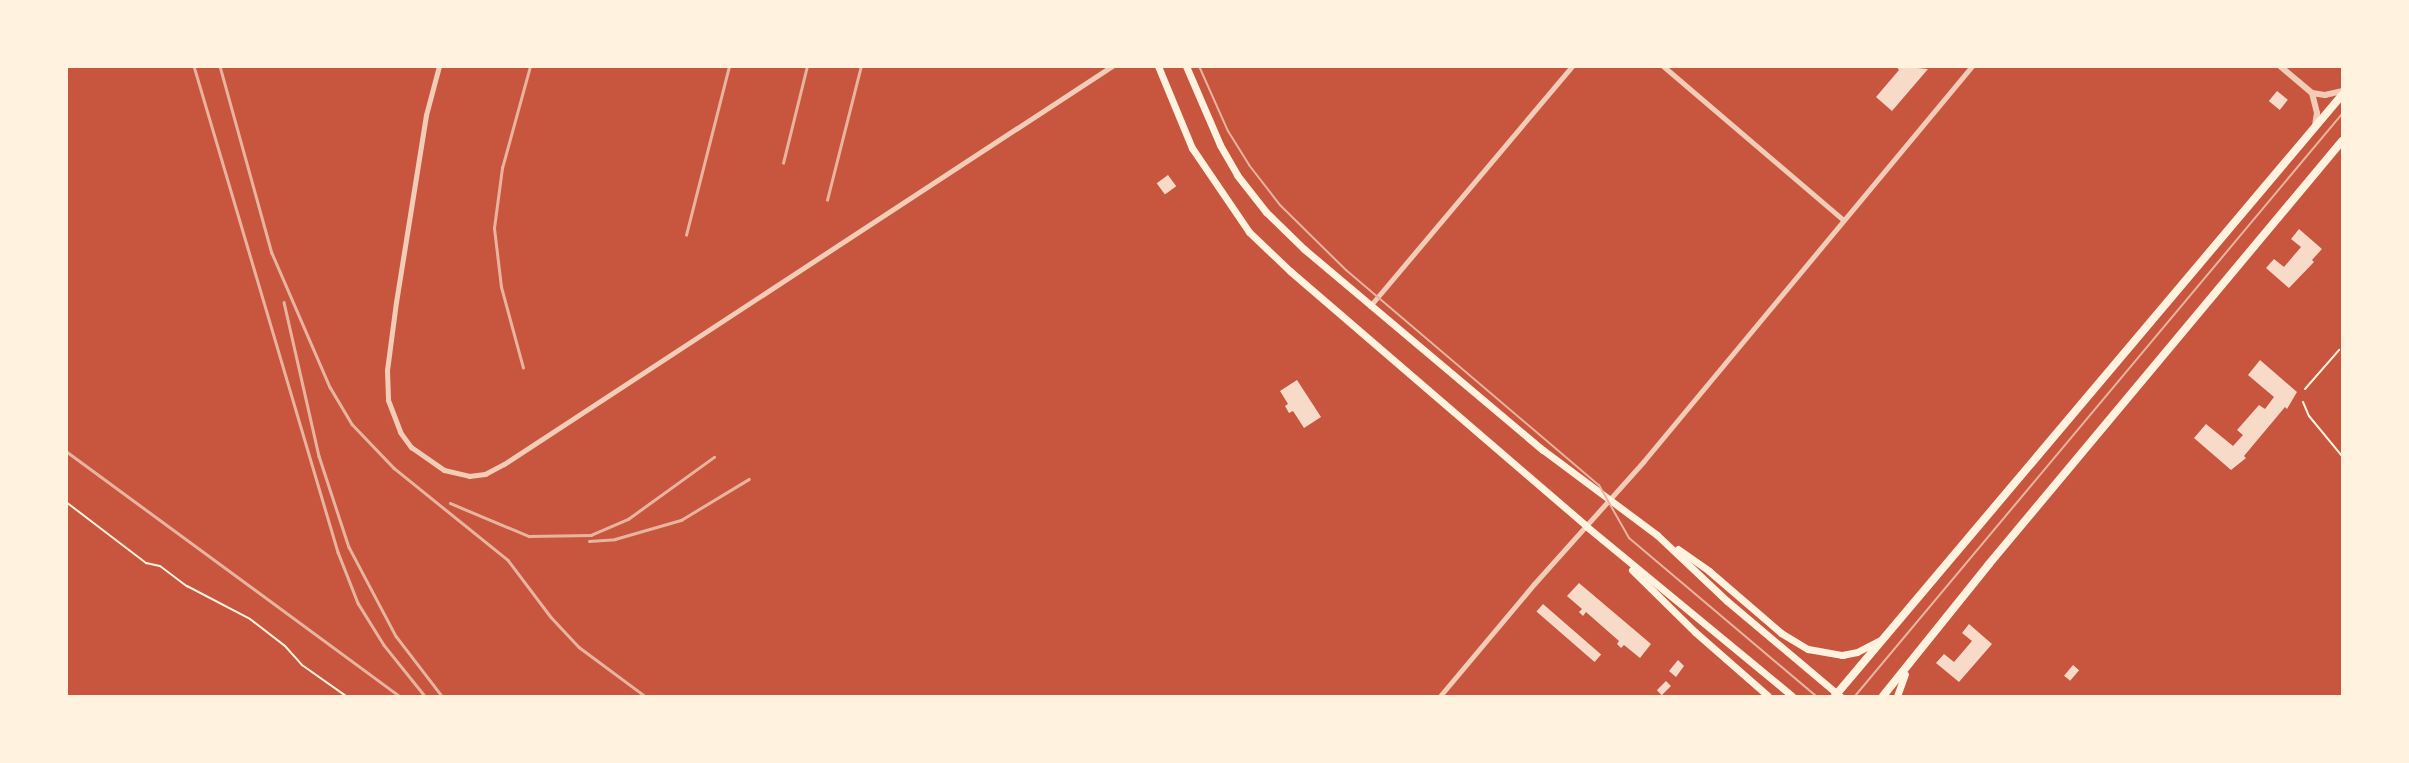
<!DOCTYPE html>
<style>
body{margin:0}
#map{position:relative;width:2409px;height:763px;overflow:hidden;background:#c8553d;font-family:"Alegreya Sans",sans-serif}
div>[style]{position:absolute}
.building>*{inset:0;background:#f7dbc8;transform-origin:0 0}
.path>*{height:2px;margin:-1px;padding:0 1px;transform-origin:1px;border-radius:1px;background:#fff3e0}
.minor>*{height:5px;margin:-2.5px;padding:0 2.5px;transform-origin:2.5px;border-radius:2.5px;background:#f1ccb7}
.tertiary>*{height:6px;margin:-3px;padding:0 3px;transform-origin:3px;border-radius:3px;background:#f1ccb7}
.secondary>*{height:7px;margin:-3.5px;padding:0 3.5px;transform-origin:3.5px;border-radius:3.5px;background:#fff3e0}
.primary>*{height:8px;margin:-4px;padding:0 4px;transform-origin:4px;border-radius:4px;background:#fff3e0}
.tram>*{height:2px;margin:-1px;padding:0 1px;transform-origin:1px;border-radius:1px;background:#e9b49f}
.rail>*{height:2.5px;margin:-1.25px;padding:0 1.25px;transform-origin:1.25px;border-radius:1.25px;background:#e9b49f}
span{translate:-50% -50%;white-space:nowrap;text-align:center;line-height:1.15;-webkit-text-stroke:5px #fff3e0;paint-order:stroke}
.frame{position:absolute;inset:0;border:68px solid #fff3e0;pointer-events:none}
</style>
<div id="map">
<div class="building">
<div style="clip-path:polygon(1896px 66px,1928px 69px,1892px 111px,1876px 97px,1899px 70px)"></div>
<div style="left:2277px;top:91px;width:14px;height:13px;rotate:39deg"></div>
<div style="left:1168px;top:175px;width:14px;height:14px;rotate:54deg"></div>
<div style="clip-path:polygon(2299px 229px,2322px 249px,2312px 260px,2314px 262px,2289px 288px,2266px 268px,2274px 259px,2284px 267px,2301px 247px,2291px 239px)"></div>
<div style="clip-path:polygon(2260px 360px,2297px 392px,2287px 409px,2285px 407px,2244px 456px,2246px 458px,2231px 470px,2194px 438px,2206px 424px,2233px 446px,2243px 435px,2237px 430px,2259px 405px,2265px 409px,2274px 397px,2248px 375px)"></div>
<div style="clip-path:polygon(1297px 380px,1321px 417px,1304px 428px,1293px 411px,1289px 413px,1285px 406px,1288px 404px,1280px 391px)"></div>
<div style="clip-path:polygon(1579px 583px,1651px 644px,1640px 658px,1624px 645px,1621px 648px,1617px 644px,1619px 641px,1586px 612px,1583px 616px,1579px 612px,1582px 609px,1567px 596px)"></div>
<div style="left:1543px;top:604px;width:77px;height:10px;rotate:41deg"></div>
<div style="clip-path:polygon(1969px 624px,1992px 644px,1959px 682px,1936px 663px,1944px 654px,1954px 662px,1972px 641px,1962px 633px)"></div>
<div style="clip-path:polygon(1678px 660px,1684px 666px,1676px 677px,1669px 671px)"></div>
<div style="left:2073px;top:665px;width:8px;height:14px;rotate:40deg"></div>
<div style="left:1666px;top:681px;width:7px;height:13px;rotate:45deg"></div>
</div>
<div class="path">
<div style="left:2305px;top:389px;width:52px;rotate:-48.9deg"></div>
<div style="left:2303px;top:402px;width:15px;rotate:67deg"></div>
<div style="left:2309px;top:416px;width:52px;rotate:50.5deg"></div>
<div style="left:66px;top:502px;width:101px;rotate:37.3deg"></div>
<div style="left:146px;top:563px;width:14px;rotate:12deg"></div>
<div style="left:160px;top:566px;width:34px;rotate:37deg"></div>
<div style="left:187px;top:586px;width:71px;rotate:27.6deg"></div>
<div style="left:250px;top:619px;width:44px;rotate:37.6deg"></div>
<div style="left:285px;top:646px;width:25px;rotate:48deg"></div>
<div style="left:302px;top:665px;width:54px;rotate:35.2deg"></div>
</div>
<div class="minor">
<div style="left:439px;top:66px;width:51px;rotate:104.9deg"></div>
<div style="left:426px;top:115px;width:189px;rotate:99.1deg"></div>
<div style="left:396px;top:302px;width:69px;rotate:97.5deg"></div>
<div style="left:387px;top:370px;width:30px;rotate:88deg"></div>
<div style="left:388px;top:400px;width:34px;rotate:69deg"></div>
<div style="left:400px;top:432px;width:19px;rotate:54deg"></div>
<div style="left:411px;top:447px;width:40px;rotate:34.9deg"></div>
<div style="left:444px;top:470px;width:26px;rotate:13deg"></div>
<div style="left:469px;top:476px;width:16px;rotate:-7deg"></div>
<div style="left:485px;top:474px;width:21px;rotate:-28deg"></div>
<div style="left:504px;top:464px;width:727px;rotate:-33.21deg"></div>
<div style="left:1663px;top:66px;width:237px;rotate:40.5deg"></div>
<div style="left:1370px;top:306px;width:314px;rotate:-49.9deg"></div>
<div style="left:1440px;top:696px;width:146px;rotate:-50deg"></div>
<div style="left:1534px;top:584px;width:164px;rotate:-48.2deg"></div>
<div style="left:1643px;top:462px;width:515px;rotate:-50.28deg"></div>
</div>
<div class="tertiary">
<div style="left:2280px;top:66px;width:42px;rotate:40.2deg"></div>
<div style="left:2312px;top:93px;width:13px;rotate:9deg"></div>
<div style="left:2325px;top:95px;width:17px;rotate:-13deg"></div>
<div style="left:2312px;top:93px;width:21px;rotate:76deg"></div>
<div style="left:2317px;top:113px;width:13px;rotate:99deg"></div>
</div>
<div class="secondary">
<div style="left:1158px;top:66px;width:89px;rotate:67.5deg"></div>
<div style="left:1192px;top:148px;width:102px;rotate:55.8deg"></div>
<div style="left:1249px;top:232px;width:57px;rotate:43.6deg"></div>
<div style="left:1290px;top:271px;width:391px;rotate:40.7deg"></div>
<div style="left:1586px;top:526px;width:267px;rotate:39.5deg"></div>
<div style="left:1186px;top:66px;width:86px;rotate:66.7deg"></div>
<div style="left:1220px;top:145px;width:34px;rotate:60deg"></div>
<div style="left:1237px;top:175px;width:47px;rotate:51.9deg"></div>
<div style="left:1266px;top:212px;width:53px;rotate:44.2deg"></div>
<div style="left:1304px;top:249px;width:312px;rotate:40.1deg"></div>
<div style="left:1543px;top:450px;width:142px;rotate:36.7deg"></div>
<div style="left:1657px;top:535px;width:96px;rotate:43.3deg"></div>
<div style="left:1727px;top:601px;width:148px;rotate:40.1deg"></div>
<div style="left:1678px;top:549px;width:38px;rotate:35deg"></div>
<div style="left:1709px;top:571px;width:95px;rotate:40.7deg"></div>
<div style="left:1781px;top:633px;width:31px;rotate:31deg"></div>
<div style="left:1808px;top:649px;width:35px;rotate:10deg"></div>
<div style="left:1842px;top:655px;width:15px;rotate:-11deg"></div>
<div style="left:1857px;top:652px;width:25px;rotate:-27deg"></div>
<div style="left:1632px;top:570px;width:88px;rotate:44.5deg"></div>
<div style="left:1695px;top:632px;width:97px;rotate:41.2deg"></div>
<div style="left:1897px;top:696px;width:23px;rotate:-70deg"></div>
</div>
<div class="primary">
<div style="left:1835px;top:696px;width:786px;rotate:-49.85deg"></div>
<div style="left:1883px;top:696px;width:169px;rotate:-51.2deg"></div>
<div style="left:1989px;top:564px;width:551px;rotate:-50.15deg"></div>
</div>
<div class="tram">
<div style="left:1199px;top:66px;width:71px;rotate:66deg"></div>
<div style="left:1228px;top:131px;width:40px;rotate:58deg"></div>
<div style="left:1249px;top:165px;width:51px;rotate:52.2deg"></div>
<div style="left:1280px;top:205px;width:93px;rotate:44.6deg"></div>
<div style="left:1346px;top:270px;width:332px;rotate:40.4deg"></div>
<div style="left:1599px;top:485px;width:61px;rotate:60.5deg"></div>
<div style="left:1629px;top:538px;width:245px;rotate:40.2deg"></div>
<div style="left:1855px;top:696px;width:759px;rotate:-50.08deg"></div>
</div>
<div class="rail">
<div style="left:194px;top:66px;width:507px;rotate:73.5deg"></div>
<div style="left:338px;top:552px;width:55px;rotate:68.6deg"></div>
<div style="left:358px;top:603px;width:49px;rotate:58.2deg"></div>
<div style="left:384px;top:645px;width:65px;rotate:51.2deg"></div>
<div style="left:220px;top:66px;width:194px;rotate:74.5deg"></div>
<div style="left:272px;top:253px;width:146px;rotate:66.6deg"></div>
<div style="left:330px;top:387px;width:43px;rotate:59.3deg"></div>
<div style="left:352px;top:424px;width:61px;rotate:46.3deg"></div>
<div style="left:394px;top:468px;width:146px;rotate:38.9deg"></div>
<div style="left:508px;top:560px;width:71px;rotate:53deg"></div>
<div style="left:551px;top:617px;width:41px;rotate:47deg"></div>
<div style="left:579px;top:647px;width:82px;rotate:36.6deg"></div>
<div style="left:783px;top:163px;width:100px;rotate:-76.1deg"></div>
<div style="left:827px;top:200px;width:138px;rotate:-75.8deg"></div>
<div style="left:686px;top:235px;width:174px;rotate:-75.7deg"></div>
<div style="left:284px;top:302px;width:158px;rotate:77.2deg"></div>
<div style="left:319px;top:456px;width:96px;rotate:71.8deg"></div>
<div style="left:349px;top:547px;width:101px;rotate:62.2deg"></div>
<div style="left:396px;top:636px;width:76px;rotate:52.5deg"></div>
<div style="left:523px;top:368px;width:84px;rotate:-105.2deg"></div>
<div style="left:501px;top:287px;width:59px;rotate:-96.8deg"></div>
<div style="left:494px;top:228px;width:61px;rotate:-82.4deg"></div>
<div style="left:502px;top:168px;width:106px;rotate:-74.6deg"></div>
<div style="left:66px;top:451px;width:414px;rotate:36.3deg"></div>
<div style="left:450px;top:503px;width:86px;rotate:22.7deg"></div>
<div style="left:529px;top:536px;width:62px;rotate:-0.9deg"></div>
<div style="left:591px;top:535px;width:40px;rotate:-23.4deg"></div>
<div style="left:628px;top:519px;width:106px;rotate:-35.8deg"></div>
<div style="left:589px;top:541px;width:26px;rotate:-4deg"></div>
<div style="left:615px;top:539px;width:69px;rotate:-16.1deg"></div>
<div style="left:681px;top:520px;width:79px;rotate:-31.1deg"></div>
</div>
<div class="frame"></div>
</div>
